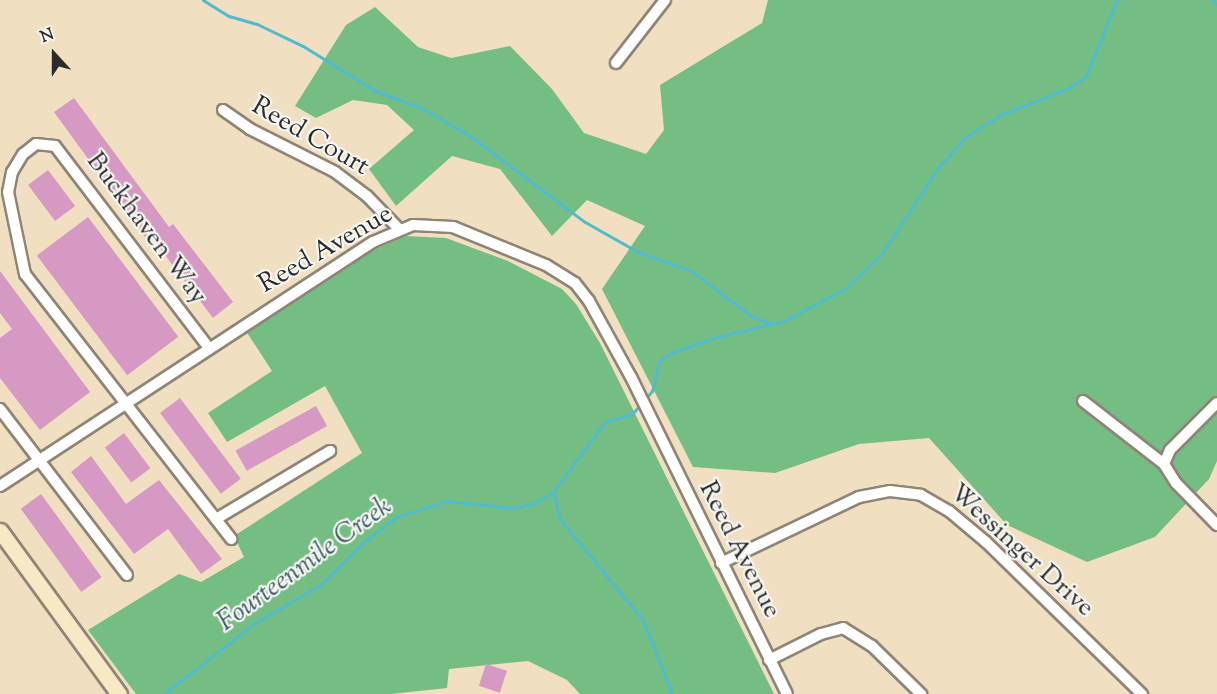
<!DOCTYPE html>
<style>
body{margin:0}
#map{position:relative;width:1217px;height:694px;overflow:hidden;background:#f1dfc1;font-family:"Sorts Mill Goudy",serif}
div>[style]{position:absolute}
.forest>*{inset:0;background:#75be83}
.stream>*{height:3px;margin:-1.5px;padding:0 1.5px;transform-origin:1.5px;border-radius:1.5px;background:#50bbcd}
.building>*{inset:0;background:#d699c3;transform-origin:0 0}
.roads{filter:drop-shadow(2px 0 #8e8576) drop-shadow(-2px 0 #8e8576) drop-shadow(0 2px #8e8576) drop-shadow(0 -2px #8e8576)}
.street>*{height:10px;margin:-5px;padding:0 5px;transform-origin:5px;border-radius:5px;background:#fff}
.secondary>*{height:15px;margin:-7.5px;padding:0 7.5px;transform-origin:7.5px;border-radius:7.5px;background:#f7e9c3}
span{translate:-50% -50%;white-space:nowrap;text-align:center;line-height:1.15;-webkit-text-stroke:4.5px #f6f6f2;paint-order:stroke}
.street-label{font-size:26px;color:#2b2b2b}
.water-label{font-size:27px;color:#385d64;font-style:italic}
.north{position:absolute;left:24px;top:24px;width:60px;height:60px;-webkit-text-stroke:4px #f6f6f2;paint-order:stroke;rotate:339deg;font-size:16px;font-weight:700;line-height:24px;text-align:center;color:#2b2b2b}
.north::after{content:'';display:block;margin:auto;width:21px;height:27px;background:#2b2b2b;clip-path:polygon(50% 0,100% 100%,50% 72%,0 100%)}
</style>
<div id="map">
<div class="forest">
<div style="clip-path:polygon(768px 0,1217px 0,1217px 461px,1209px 479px,1155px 537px,1087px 562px,1007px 525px,929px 438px,859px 444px,775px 473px,693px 467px,602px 289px,645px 226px,587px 200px,552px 236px,500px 169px,452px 156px,396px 206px,369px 169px,414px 130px,387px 105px,353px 100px,316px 118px,295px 106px,346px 25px,375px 7px,418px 47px,451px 58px,510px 46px,552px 89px,584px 133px,646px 154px,664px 130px,660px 85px,762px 23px)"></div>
<div style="clip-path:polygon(406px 236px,446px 238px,508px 261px,562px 289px,576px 304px,600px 343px,774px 694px,580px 694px,567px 680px,528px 661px,449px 669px,447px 688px,391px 694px,136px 694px,88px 630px,179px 574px,201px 582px,244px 557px,234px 536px,362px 453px,325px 386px,227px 442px,208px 413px,272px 371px,246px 331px,367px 253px)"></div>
</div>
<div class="stream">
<div style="left:203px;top:0;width:31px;rotate:32deg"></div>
<div style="left:229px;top:16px;width:29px;rotate:16deg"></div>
<div style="left:257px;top:24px;width:51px;rotate:25.6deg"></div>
<div style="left:303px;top:46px;width:86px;rotate:31.7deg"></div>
<div style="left:376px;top:91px;width:49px;rotate:20.3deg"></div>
<div style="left:422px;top:108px;width:58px;rotate:30.1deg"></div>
<div style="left:472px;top:137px;width:141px;rotate:37deg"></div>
<div style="left:585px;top:222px;width:61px;rotate:29.5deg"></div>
<div style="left:638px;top:252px;width:57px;rotate:19.4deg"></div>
<div style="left:692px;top:271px;width:74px;rotate:37.3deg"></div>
<div style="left:751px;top:316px;width:20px;rotate:20deg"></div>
<div style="left:1212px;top:0;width:7px;rotate:45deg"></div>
<div style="left:645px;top:399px;width:11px;rotate:-49deg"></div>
<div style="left:652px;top:391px;width:32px;rotate:-76deg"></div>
<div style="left:660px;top:360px;width:15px;rotate:-32deg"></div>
<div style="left:673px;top:352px;width:46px;rotate:-18.8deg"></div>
<div style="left:717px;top:337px;width:69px;rotate:-13.4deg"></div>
<div style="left:784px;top:321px;width:70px;rotate:-28deg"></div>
<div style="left:846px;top:288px;width:52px;rotate:-44.2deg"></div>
<div style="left:883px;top:252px;width:104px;rotate:-56.8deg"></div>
<div style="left:940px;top:165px;width:40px;rotate:-47deg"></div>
<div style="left:967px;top:136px;width:39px;rotate:-32deg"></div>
<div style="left:1000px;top:115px;width:76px;rotate:-21.5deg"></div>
<div style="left:1071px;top:87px;width:19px;rotate:-36deg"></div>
<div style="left:1086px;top:76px;width:82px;rotate:-67.8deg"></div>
<div style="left:553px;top:492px;width:28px;rotate:75deg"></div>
<div style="left:560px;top:519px;width:131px;rotate:50.6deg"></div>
<div style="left:643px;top:620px;width:79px;rotate:68.6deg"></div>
<div style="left:164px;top:694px;width:115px;rotate:-38deg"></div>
<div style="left:255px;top:623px;width:78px;rotate:-30.2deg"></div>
<div style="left:322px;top:584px;width:58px;rotate:-45deg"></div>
<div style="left:363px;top:543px;width:42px;rotate:-38.2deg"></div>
<div style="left:396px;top:517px;width:54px;rotate:-17.1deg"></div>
<div style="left:448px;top:501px;width:64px;rotate:6.2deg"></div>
<div style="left:512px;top:508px;width:21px;rotate:-11deg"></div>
<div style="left:533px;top:504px;width:23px;rotate:-31deg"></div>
<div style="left:553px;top:492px;width:87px;rotate:-53.4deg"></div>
<div style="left:605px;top:422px;width:28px;rotate:-17deg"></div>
<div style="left:632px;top:414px;width:13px;rotate:-48deg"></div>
</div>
<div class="building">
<div style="clip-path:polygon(74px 98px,169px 227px,173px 224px,233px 302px,213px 318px,149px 234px,145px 237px,54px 112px)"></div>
<div style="left:48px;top:170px;width:45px;height:25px;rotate:53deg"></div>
<div style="left:88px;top:217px;width:150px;height:64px;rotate:53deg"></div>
<div style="clip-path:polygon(0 271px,90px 392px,40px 430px,0 378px,0 338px,12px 329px,0 313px)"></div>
<div style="left:180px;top:398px;width:101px;height:25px;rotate:53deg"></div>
<div style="left:316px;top:406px;width:23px;height:92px;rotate:61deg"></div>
<div style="left:124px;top:433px;width:44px;height:24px;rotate:53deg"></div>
<div style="clip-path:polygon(91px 456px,126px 504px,159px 480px,222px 559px,201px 574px,168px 529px,134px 554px,71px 472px)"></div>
<div style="left:41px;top:494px;width:103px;height:25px;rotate:54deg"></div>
<div style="left:486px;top:664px;width:22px;height:23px;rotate:18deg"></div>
</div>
<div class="roads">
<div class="street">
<div style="left:616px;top:63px;width:80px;rotate:-52.1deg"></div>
<div style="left:223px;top:110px;width:33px;rotate:35deg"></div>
<div style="left:250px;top:129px;width:95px;rotate:26.8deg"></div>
<div style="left:335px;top:172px;width:40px;rotate:37deg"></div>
<div style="left:367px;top:196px;width:46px;rotate:45.9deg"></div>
<div style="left:209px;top:348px;width:254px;rotate:-127.3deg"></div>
<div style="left:55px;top:146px;width:19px;rotate:-174deg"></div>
<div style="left:36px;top:144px;width:16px;rotate:142deg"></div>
<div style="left:23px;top:154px;width:21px;rotate:121deg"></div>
<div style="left:12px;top:172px;width:20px;rotate:101deg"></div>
<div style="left:8px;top:192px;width:84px;rotate:78.3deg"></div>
<div style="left:25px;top:274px;width:336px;rotate:52.1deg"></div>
<div style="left:1083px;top:401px;width:103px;rotate:37.9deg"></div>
<div style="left:1164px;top:464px;width:22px;rotate:58deg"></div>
<div style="left:1176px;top:483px;width:59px;rotate:45.7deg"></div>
<div style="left:0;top:409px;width:209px;rotate:52.6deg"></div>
<div style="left:1164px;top:464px;width:15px;rotate:-67deg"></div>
<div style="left:1170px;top:450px;width:66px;rotate:-45deg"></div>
<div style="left:0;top:486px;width:446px;rotate:-33.2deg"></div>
<div style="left:373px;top:242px;width:43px;rotate:-23deg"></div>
<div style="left:413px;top:225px;width:40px;rotate:2.9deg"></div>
<div style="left:453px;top:227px;width:100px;rotate:22.2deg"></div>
<div style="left:546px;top:265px;width:34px;rotate:32deg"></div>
<div style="left:575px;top:283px;width:23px;rotate:52deg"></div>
<div style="left:589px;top:301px;width:87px;rotate:61.1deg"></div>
<div style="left:631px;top:377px;width:353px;rotate:63.8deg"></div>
<div style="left:216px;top:519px;width:133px;rotate:-30.8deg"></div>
<div style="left:721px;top:563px;width:153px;rotate:-25.6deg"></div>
<div style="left:859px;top:497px;width:32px;rotate:-11deg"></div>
<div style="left:890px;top:491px;width:31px;rotate:7deg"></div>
<div style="left:921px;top:495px;width:32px;rotate:30deg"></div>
<div style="left:949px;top:511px;width:48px;rotate:40deg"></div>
<div style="left:986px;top:542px;width:218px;rotate:44.3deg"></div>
<div style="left:769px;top:660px;width:58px;rotate:-26.6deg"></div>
<div style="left:821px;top:634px;width:23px;rotate:-15deg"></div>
<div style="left:843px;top:628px;width:34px;rotate:32deg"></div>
<div style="left:872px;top:646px;width:69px;rotate:44.4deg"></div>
</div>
<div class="secondary">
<div style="left:0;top:531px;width:202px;rotate:53.9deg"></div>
</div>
</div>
<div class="street-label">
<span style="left:310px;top:137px;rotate:30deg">Reed Court</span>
<span style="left:146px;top:229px;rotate:53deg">Buckhaven Way</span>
<span style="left:326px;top:250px;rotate:-30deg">Reed Avenue</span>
<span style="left:739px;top:550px;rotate:63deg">Reed Avenue</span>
<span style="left:1021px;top:551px;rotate:42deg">Wessinger Drive</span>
</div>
<div class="water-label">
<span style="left:305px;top:565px;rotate:-36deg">Fourteenmile Creek</span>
</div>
<div class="north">N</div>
</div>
